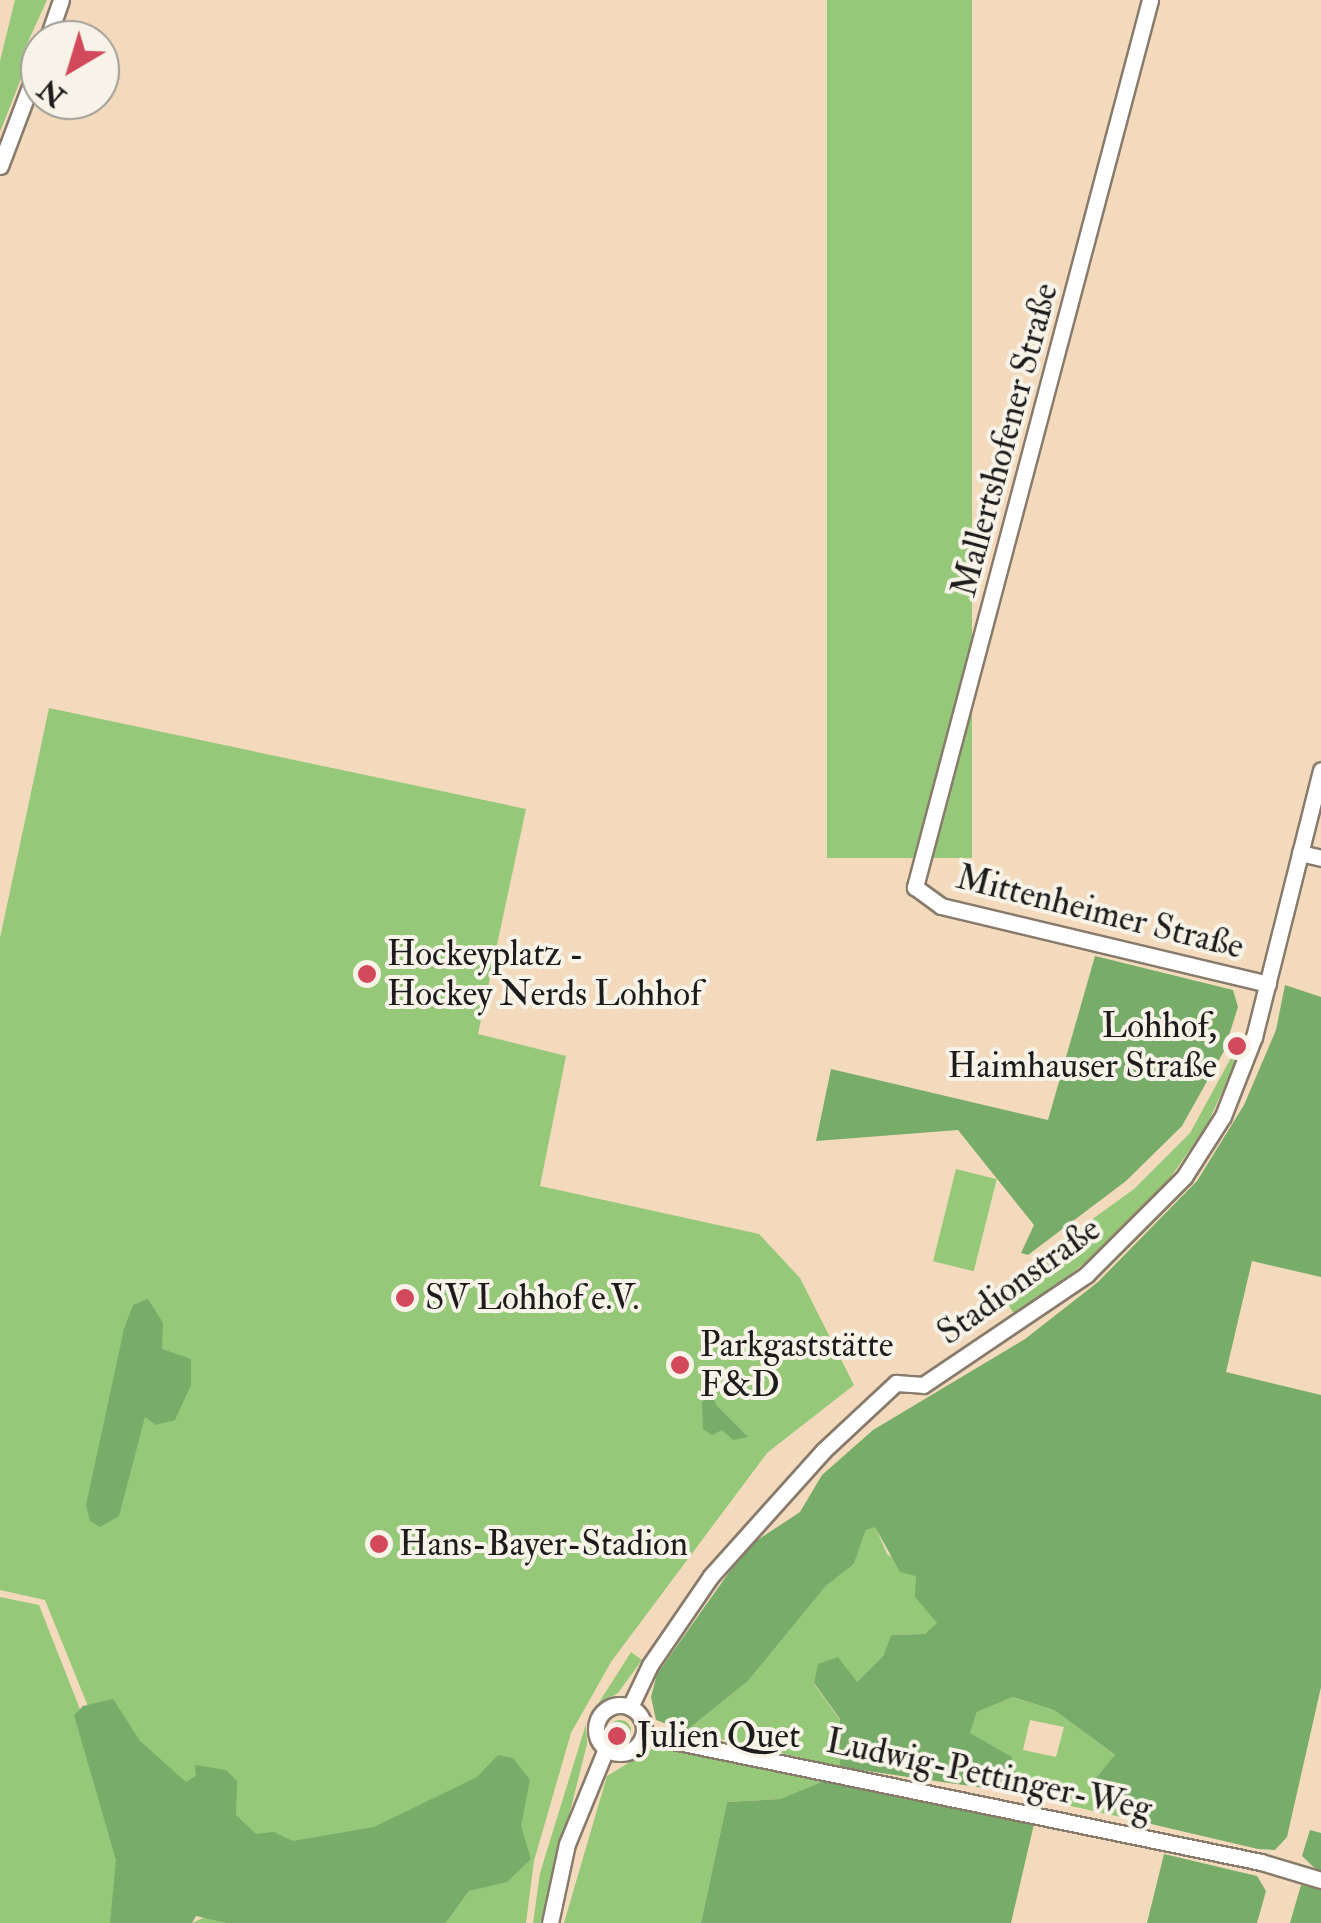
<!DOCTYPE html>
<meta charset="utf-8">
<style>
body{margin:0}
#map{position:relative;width:1321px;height:1923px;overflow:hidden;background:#f3dabd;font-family:"IM FELL Double Pica",serif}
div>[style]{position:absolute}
.green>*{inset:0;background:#96c879;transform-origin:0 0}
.round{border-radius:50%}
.forest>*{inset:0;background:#78ac69}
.roads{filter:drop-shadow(2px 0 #887b6c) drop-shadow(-2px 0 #887b6c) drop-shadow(0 2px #887b6c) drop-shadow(0 -2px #887b6c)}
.street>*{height:15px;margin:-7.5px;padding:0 7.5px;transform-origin:7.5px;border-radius:7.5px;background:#fff}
.street>.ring{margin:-7.5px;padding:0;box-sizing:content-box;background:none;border:15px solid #fff;border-radius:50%}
.dots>*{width:28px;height:28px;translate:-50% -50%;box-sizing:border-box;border:5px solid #f7f3e8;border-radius:50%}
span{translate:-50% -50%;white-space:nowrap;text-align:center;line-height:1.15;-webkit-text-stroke:8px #f7f3e8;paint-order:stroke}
.street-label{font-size:35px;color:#1c1c1c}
.poi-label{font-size:35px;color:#1c1c1c}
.left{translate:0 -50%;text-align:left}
.right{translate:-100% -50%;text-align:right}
.north{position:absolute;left:20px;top:20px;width:100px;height:100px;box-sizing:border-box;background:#f7f3e8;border:2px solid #9f9d96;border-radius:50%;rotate:218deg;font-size:28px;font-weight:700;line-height:40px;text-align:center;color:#1c1c1c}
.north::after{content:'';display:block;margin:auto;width:35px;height:45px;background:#d1495b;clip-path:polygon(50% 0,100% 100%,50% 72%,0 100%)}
</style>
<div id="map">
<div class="green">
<div style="clip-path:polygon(15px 0,47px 0,22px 55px,26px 66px,0 132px,0 61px)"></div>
<div style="left:827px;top:0;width:145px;height:858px"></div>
<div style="clip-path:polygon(49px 708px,526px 809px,478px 1034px,566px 1056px,540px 1186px,759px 1234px,800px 1278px,854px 1385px,767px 1453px,611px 1662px,571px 1733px,534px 1861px,526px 1923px,446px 1923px,469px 1891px,515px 1876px,232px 1923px,192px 1923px,205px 1917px,145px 1847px,45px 1600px,0 1590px,0 938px)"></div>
<div style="clip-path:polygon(1232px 1056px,1238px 1057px,1207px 1125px,1159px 1194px,1098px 1253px,1016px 1316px,1008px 1305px,1040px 1257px,1134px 1189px,1190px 1133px)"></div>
<div style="left:956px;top:1169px;width:42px;height:95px;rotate:14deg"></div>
<div style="clip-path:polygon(875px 1526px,887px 1554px,916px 1576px,922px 1604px,938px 1623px,925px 1634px,891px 1635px,883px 1656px,857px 1682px,846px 1672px,814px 1684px,840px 1720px,840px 1767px,686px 1731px,748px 1681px,826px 1586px,854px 1564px,866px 1530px)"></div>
<div style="clip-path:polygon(0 1597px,39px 1605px,133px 1844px,125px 1923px,0 1923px)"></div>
<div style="clip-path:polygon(631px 1652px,642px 1660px,618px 1693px,598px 1704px)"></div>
<div style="clip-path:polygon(evenodd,1013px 1697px,1054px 1710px,1116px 1756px,1115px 1790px,1134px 1820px,1004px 1791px,1010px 1774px,970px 1733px,977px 1712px,1013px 1697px,1030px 1720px,1064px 1727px,1056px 1757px,1023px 1750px,1030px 1720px)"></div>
<div class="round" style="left:609px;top:1720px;width:22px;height:22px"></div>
<div style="clip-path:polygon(586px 1724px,587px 1744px,542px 1923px,533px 1923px,540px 1873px)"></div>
<div style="clip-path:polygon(660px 1744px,826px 1780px,780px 1799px,727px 1802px,701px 1923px,564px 1923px,607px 1776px)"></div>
</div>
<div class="forest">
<div style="clip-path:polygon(1095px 956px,1233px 990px,1238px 1007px,1224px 1051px,1182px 1126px,1126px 1181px,1028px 1255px,1021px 1253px,1034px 1225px,958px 1130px,816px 1141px,831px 1069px,1048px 1120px)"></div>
<div style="clip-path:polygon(1285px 985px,1321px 997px,1321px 1277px,1252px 1261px,1226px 1372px,1321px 1395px,1321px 1687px,1287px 1837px,1275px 1850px,1258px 1849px,1134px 1820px,1115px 1790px,1092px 1783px,1115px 1755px,1054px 1710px,1013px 1697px,977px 1712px,970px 1733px,1012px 1757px,1004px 1791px,840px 1767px,840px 1719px,814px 1683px,818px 1664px,838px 1657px,857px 1682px,883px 1656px,891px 1635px,925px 1634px,937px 1623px,915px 1597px,916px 1576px,900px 1572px,875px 1527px,866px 1530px,854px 1564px,826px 1586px,748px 1681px,686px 1731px,656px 1720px,651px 1697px,657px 1674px,747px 1547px,800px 1512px,822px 1475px,873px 1430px,1025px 1339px,1098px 1282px,1197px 1181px,1244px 1105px,1276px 1030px)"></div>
<div style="clip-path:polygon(148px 1299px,163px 1323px,162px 1349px,191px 1359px,191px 1385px,175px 1420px,156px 1425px,145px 1417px,119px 1516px,100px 1527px,90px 1521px,86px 1505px,124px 1329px,133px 1305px)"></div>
<div style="clip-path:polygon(713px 1396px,716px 1405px,748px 1437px,733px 1440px,722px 1430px,712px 1435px,703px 1429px,702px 1402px)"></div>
<div style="clip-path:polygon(113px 1699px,140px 1741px,186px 1782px,196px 1776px,195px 1765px,226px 1770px,237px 1781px,236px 1815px,256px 1834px,274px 1832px,293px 1841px,374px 1827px,477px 1777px,498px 1755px,513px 1758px,530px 1780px,521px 1826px,531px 1859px,507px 1882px,469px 1891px,446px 1923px,227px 1923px,196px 1916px,192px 1923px,110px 1923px,116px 1860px,74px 1715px,83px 1706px)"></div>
<div style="clip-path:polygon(826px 1780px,1034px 1824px,1011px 1923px,701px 1923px,727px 1802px,780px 1799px)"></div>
<div style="clip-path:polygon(1310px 1830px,1321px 1833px,1321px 1874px,1302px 1856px)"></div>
<div style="clip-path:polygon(1164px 1854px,1257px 1876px,1266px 1891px,1257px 1923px,1147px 1923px)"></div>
<div style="clip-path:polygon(1301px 1885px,1321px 1890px,1321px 1923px,1290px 1923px)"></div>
</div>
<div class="roads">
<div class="street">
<div style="left:1150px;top:0;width:918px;rotate:104.84deg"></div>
<div style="left:915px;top:887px;width:32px;rotate:36deg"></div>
<div style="left:941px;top:906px;width:336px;rotate:13.4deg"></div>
<div style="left:47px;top:40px;width:42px;rotate:-70.7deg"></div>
<div style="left:0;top:166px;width:113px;rotate:-69.3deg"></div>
<div style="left:1300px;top:853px;width:22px;rotate:13deg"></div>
<div class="ring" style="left:596px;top:1705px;width:33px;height:33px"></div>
<div style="left:630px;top:1707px;width:47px;rotate:-64.5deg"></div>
<div style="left:650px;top:1665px;width:108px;rotate:-55.6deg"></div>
<div style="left:711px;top:1576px;width:168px;rotate:-48.1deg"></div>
<div style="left:823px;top:1451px;width:100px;rotate:-43deg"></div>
<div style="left:896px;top:1383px;width:27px;rotate:4deg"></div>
<div style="left:923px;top:1385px;width:197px;rotate:-34deg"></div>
<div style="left:1086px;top:1275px;width:139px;rotate:-45deg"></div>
<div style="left:1184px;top:1177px;width:72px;rotate:-57.4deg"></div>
<div style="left:1223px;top:1116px;width:85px;rotate:-68.6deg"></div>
<div style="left:1254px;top:1037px;width:275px;rotate:-75.9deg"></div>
<div style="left:644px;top:1735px;width:630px;rotate:11.63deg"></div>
<div style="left:1261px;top:1862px;width:63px;rotate:16.7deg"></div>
<div style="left:550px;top:1923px;width:81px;rotate:-77.9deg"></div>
<div style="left:567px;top:1844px;width:103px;rotate:-67.7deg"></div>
</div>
</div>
<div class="dots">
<div style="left:367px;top:974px;background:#d1495b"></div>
<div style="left:1237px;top:1046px;background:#d1495b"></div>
<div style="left:405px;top:1298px;background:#d1495b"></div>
<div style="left:680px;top:1365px;background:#d1495b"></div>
<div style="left:379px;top:1544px;background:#d1495b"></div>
<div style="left:617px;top:1736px;background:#d1495b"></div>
</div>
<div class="street-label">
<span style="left:1005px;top:440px;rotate:-75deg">Mallertshofener Straße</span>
<span style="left:1100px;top:912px;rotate:14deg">Mittenheimer Straße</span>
<span style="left:1019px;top:1281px;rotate:-36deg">Stadionstraße</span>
<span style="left:989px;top:1775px;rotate:12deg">Ludwig-Pettinger-Weg</span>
</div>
<div class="poi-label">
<span class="left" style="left:387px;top:974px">Hockeyplatz -<br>Hockey Nerds Lohhof</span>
<span class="right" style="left:1217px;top:1046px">Lohhof,<br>Haimhauser Straße</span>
<span class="left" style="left:425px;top:1298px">SV Lohhof e.V.</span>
<span class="left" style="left:700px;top:1365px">Parkgaststätte<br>F&amp;D</span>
<span class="left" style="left:399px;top:1544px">Hans-Bayer-Stadion</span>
<span class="left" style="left:637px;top:1736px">Julien Quet</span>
</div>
<div class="north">N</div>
</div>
